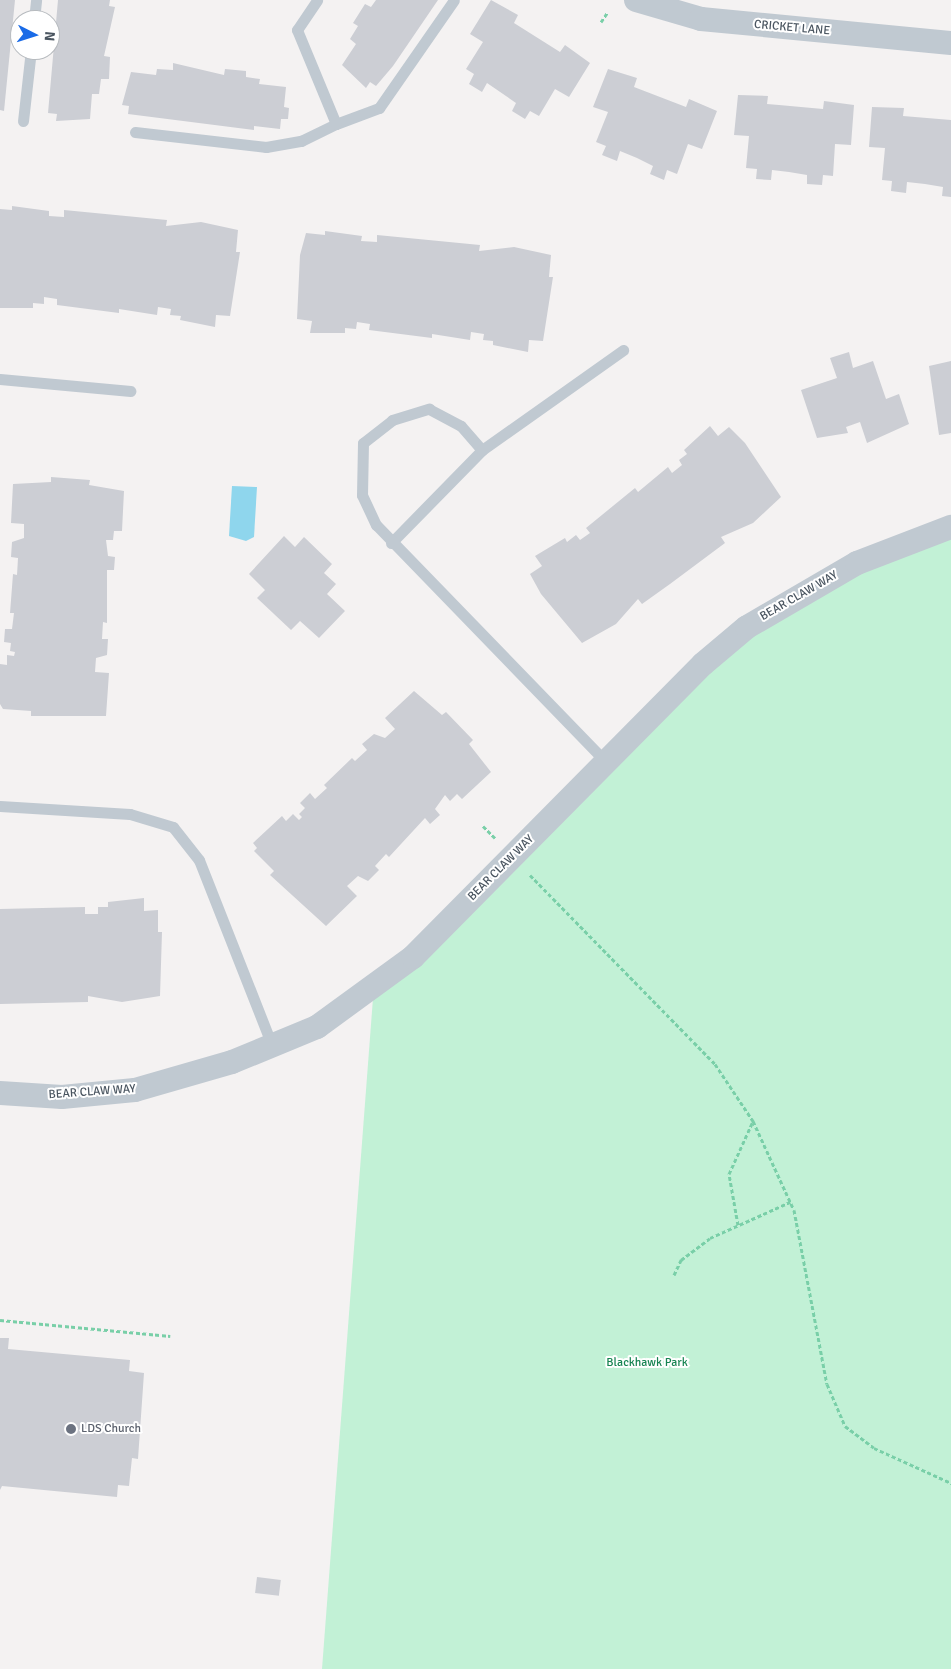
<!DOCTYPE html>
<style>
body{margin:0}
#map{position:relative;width:951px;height:1669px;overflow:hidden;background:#f4f2f2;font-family:Signika,sans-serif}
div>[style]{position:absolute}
.green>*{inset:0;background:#c2f1d6}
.water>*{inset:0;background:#8fd6ed}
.building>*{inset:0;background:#ccced4;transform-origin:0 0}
.path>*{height:3px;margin-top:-1.5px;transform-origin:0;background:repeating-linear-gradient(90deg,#79cfa8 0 4px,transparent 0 6.5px)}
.lane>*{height:11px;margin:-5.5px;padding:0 5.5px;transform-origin:5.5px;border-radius:5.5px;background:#c0c9d1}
.street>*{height:24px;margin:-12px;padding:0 12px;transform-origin:12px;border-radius:12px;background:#c0c9d1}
.dots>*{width:14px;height:14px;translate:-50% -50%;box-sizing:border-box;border:2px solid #fff;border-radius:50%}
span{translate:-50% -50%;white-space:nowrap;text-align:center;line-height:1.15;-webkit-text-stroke:4px #fff;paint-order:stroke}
.street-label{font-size:12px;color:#4a5560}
.park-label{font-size:12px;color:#178452}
.worship-label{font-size:12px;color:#5b616d}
.left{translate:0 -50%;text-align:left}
.north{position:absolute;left:10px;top:10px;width:50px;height:50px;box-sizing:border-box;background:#fff;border:1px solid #b7bbbf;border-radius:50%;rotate:95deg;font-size:14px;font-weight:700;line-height:20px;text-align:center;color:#4a5560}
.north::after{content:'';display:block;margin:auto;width:18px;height:22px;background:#1a6be7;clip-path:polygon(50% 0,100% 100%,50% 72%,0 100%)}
</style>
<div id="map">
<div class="green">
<div style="clip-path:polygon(951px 527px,951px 1669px,322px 1669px,374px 985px,747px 627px)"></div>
</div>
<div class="water">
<div style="clip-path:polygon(232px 486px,257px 487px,254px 537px,246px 541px,229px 536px)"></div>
</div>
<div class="building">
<div style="clip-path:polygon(0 0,15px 0,4px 111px,0 110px)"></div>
<div style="clip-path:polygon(58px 0,110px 0,109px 6px,115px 7px,104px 56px,110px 57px,109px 79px,101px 79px,99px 94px,92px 94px,90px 119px,56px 121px,57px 114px,48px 113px)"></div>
<div style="clip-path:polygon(376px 0,438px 0,393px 66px,376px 86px,370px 82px,366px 88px,342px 65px,356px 44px,350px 39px,358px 26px,353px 23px,365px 4px,371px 7px)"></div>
<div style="clip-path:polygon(491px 0,518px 15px,514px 23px,560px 52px,565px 45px,590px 63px,569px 97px,555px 89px,539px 116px,530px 111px,525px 119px,512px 111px,516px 103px,487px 83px,482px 92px,469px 84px,474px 74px,466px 69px,483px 42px,470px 34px)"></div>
<div style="clip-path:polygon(173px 63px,224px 75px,225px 69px,246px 71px,246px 77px,260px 79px,259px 84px,286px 87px,284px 107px,289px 108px,288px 119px,281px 119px,280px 129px,254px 126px,254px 130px,128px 114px,129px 106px,122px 105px,131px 72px,156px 75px,157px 69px,173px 70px)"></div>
<div style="clip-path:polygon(608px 69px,637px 78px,634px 87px,686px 107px,689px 99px,717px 111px,702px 149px,688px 144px,677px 174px,667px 170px,664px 180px,650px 174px,653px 166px,637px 158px,620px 151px,617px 161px,602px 155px,606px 146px,596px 142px,608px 112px,593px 107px)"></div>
<div style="clip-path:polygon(738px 95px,768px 96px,767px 104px,779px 105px,823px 109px,824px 101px,854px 105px,851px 145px,835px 144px,833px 176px,823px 175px,822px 185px,807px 184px,807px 175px,789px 172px,772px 170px,771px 180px,756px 179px,757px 169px,746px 168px,749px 136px,734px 135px)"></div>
<div style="clip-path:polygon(872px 107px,904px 108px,903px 116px,951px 120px,951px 197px,942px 196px,943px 187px,925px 184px,907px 182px,906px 193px,891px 191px,892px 181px,882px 180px,885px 148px,869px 147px)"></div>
<div style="clip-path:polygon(12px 206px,49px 211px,49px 216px,64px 217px,64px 210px,167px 220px,166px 226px,201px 222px,238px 230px,236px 252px,240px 252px,230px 316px,216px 315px,215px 327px,180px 320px,181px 316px,170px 315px,171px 309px,158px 307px,157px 315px,119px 309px,119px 313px,57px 305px,57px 299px,44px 297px,44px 304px,33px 303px,33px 308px,0 308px,0 209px,12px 210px)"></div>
<div style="clip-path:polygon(325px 231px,362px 236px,361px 241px,377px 242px,377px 235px,480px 245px,479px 251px,514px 247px,551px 255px,549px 277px,553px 277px,543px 341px,529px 340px,528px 352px,493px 345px,493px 341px,483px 340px,484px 334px,471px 332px,470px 340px,432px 334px,432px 338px,369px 330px,370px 324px,357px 322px,356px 329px,345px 328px,345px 333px,310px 333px,312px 321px,297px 319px,300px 255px,306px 233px,325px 235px)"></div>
<div style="clip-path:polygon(849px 352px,853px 368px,873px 361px,886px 399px,899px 394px,909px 424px,867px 443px,860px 422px,846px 427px,848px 433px,817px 438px,801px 390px,837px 378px,830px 358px)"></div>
<div style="clip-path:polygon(951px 361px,951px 433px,939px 435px,929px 366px)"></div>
<div style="clip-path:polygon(710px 426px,718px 436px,729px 427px,745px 443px,781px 497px,753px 523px,721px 537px,725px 543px,670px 584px,642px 604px,638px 599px,616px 624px,582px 643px,541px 594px,530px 574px,542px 566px,535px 556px,565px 538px,567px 542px,576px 535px,580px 540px,590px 533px,586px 528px,635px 488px,638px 492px,668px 467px,672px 473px,682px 465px,679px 460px,687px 454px,684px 450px)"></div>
<div style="clip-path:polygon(51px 477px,90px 480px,89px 485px,124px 491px,122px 531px,114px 531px,113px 540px,106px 540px,108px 556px,115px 557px,114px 570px,107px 570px,107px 623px,103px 622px,102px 639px,108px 639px,107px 655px,96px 658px,95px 672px,109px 673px,106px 716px,31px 716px,31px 711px,3px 709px,0 704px,0 664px,7px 665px,7px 655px,14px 656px,15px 652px,10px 651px,11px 643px,4px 642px,5px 629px,12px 629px,14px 613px,10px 613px,13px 574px,17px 575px,18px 558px,11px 557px,12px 542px,24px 538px,24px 524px,11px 523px,13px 484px,51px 482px)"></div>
<div style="clip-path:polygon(284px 536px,295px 547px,304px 537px,332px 564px,324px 573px,336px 584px,327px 594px,345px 611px,319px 638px,300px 621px,291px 630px,257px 598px,265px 590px,249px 574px)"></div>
<div style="clip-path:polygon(414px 691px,442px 715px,446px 712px,473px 740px,469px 744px,491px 772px,462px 799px,457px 794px,450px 801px,445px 795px,435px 809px,440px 815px,430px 824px,425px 818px,389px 857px,386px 854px,375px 866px,379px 870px,368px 881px,358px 876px,347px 886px,357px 896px,326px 926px,270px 875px,274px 871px,254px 851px,257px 848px,253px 843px,282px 816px,286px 821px,293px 814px,299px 820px,302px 817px,299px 814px,305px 808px,300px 803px,310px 793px,315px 799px,327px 788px,324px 785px,352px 758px,355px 761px,367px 750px,362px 744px,374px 734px,385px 738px,395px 729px,385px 718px)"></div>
<div style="clip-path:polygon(144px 898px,144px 911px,158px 910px,158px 932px,162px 932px,160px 996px,122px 1002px,88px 996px,88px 1002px,0 1004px,0 909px,85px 907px,85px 914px,98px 914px,98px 907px,108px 907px,108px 902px)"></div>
<div style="clip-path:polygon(0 1338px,9px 1338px,8px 1349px,130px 1360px,129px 1371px,144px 1373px,138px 1459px,132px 1458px,129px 1486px,118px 1485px,117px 1497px,2px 1486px,0 1490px)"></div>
<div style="left:257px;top:1577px;width:24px;height:16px;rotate:7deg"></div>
</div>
<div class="path">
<div style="left:601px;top:22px;width:11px;rotate:-56deg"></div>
<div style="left:483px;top:826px;width:17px;rotate:45deg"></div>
<div style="left:530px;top:875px;width:264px;rotate:45.6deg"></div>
<div style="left:715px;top:1064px;width:69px;rotate:56.3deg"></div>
<div style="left:753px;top:1121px;width:98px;rotate:65.3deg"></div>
<div style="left:794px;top:1210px;width:177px;rotate:79.3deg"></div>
<div style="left:827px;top:1384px;width:46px;rotate:66.8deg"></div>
<div style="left:845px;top:1426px;width:36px;rotate:37deg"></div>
<div style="left:874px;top:1448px;width:85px;rotate:24.4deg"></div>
<div style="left:738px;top:1225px;width:52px;rotate:-100deg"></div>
<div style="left:729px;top:1174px;width:58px;rotate:-65.6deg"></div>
<div style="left:674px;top:1275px;width:17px;rotate:-65deg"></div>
<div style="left:681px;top:1260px;width:36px;rotate:-37deg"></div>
<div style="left:710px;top:1238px;width:88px;rotate:-24.2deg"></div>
<div style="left:0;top:1320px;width:171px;rotate:5.4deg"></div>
</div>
<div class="lane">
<div style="left:34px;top:20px;width:20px;rotate:-84deg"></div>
<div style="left:23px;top:121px;width:71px;rotate:-83.6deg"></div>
<div style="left:336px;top:124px;width:46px;rotate:-20.4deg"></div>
<div style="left:379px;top:108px;width:131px;rotate:-55.2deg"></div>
<div style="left:135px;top:132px;width:132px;rotate:6.5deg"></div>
<div style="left:266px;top:147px;width:36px;rotate:-10deg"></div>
<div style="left:301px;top:141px;width:39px;rotate:-26deg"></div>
<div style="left:336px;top:124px;width:102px;rotate:-112.5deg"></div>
<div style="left:297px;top:30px;width:36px;rotate:-56deg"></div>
<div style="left:0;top:379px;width:131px;rotate:5.3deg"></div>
<div style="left:391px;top:543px;width:130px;rotate:-45.6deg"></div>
<div style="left:606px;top:762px;width:330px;rotate:-134.1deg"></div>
<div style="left:376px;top:525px;width:33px;rotate:-115deg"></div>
<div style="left:362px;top:495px;width:52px;rotate:-88.9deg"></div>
<div style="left:363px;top:443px;width:37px;rotate:-38deg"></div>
<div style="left:392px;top:420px;width:39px;rotate:-17deg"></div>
<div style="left:429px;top:409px;width:36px;rotate:28deg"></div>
<div style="left:461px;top:426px;width:32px;rotate:49deg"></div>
<div style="left:482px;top:450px;width:173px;rotate:-35.3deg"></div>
<div style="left:0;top:806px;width:130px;rotate:3.5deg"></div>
<div style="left:130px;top:814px;width:45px;rotate:16.8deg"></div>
<div style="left:173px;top:827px;width:42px;rotate:51.8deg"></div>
<div style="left:199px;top:860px;width:202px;rotate:68.5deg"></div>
</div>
<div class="street">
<div style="left:636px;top:0;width:68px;rotate:16.3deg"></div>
<div style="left:701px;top:19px;width:251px;rotate:5.5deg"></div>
<div style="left:0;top:1093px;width:62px;rotate:3.7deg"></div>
<div style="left:62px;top:1097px;width:73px;rotate:-5.5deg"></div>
<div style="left:135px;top:1090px;width:101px;rotate:-16.1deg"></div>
<div style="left:232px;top:1062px;width:92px;rotate:-22.4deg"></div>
<div style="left:317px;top:1027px;width:119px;rotate:-36.1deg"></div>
<div style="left:413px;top:957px;width:412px;rotate:-45.3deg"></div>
<div style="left:703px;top:664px;width:57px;rotate:-40.1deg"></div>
<div style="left:747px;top:627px;width:127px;rotate:-30.2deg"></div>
<div style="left:857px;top:563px;width:101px;rotate:-21deg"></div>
</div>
<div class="dots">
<div style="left:71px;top:1429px;background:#6b7280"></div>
</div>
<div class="street-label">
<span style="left:792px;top:28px;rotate:5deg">CRICKET LANE</span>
<span style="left:799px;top:596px;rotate:-30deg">BEAR CLAW WAY</span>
<span style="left:501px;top:868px;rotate:-45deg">BEAR CLAW WAY</span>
<span style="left:92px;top:1092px;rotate:-4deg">BEAR CLAW WAY</span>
</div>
<div class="park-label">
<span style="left:647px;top:1363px">Blackhawk Park</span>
</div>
<div class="worship-label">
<span class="left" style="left:81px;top:1429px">LDS Church</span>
</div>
<div class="north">N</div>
</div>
